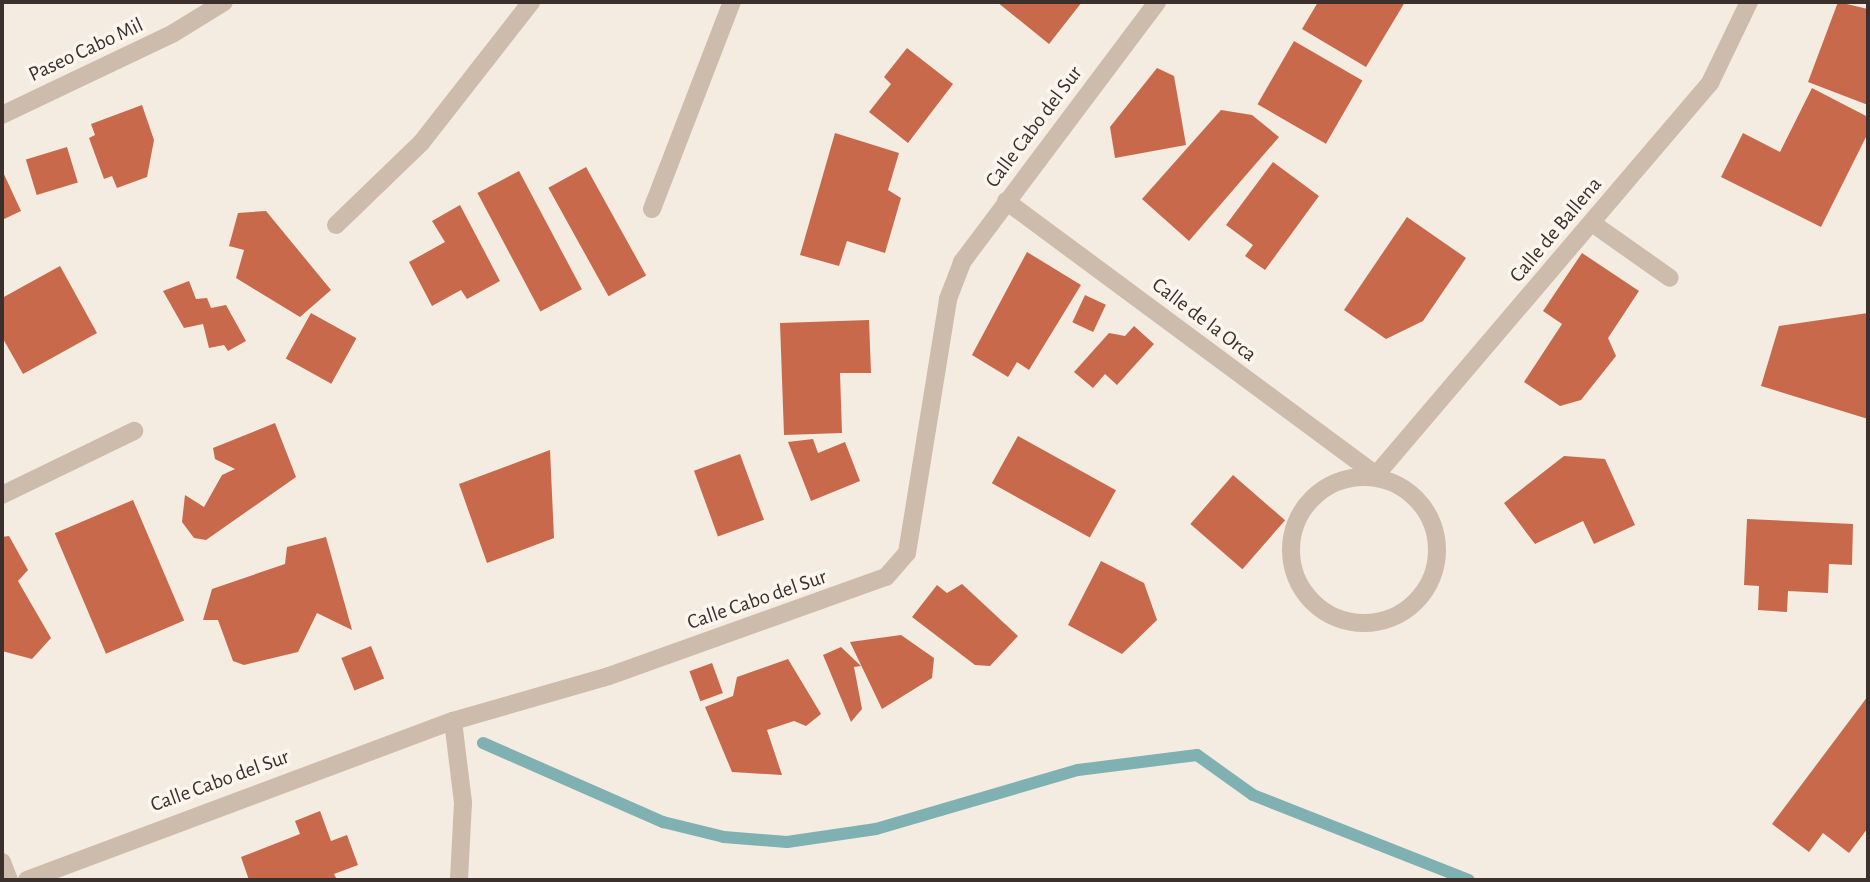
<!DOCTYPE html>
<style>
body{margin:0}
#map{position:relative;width:1870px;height:882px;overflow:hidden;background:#f4ebe1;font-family:"Alegreya Sans",sans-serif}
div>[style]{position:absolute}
.stream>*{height:12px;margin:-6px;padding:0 6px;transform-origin:6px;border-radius:6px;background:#7fb0b2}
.building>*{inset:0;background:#c8694b;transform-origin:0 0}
.minor>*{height:18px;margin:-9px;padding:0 9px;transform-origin:9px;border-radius:9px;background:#cdbbac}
.minor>.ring{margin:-9px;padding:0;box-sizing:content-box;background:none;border:18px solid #cdbbac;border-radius:50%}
span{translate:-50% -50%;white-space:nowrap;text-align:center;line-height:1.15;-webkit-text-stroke:7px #fbf5ee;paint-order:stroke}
.street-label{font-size:21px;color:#3b302b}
.frame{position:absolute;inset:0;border:4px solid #3b302b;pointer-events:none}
</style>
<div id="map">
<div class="stream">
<div style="left:483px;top:743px;width:197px;rotate:23.7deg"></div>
<div style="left:663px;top:822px;width:63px;rotate:13.8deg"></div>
<div style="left:724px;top:837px;width:63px;rotate:4.5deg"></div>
<div style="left:787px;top:842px;width:90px;rotate:-8.3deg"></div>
<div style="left:876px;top:829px;width:210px;rotate:-16.3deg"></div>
<div style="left:1078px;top:770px;width:120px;rotate:-7.2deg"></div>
<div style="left:1197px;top:755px;width:69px;rotate:35.5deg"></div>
<div style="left:1253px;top:795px;width:232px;rotate:21.5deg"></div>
</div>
<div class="building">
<div style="clip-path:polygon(997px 2px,1082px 2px,1049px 44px)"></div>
<div style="clip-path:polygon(1318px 2px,1405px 2px,1366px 67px,1302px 29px)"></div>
<div style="clip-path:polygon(1838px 2px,1868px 9px,1868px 105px,1808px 82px)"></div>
<div style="left:1294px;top:41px;width:79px;height:73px;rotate:30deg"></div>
<div style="clip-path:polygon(907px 48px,953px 84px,908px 143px,869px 112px,891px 84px,884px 77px)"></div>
<div style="clip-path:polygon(1157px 68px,1174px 76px,1186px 145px,1115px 158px,1110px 127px)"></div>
<div style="clip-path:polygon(1812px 88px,1868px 117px,1868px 133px,1821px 227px,1721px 177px,1743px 133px,1780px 152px)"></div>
<div style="clip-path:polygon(142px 105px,154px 140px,147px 177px,117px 188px,112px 176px,104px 179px,89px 138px,95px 135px,91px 124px)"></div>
<div style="clip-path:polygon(1221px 110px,1252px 115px,1279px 137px,1189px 241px,1142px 199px)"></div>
<div style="clip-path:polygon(835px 133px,899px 153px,888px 190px,901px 198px,885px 253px,847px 241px,839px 266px,800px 255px)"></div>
<div style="left:67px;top:147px;width:37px;height:43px;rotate:73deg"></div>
<div style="clip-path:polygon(1273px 162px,1319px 196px,1265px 270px,1245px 256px,1253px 245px,1226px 225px)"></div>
<div style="left:586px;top:167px;width:124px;height:43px;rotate:61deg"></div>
<div style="clip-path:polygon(2px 170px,21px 211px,2px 220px)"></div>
<div style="left:519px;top:171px;width:134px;height:47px;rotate:62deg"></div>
<div style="clip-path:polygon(460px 205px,500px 281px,467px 299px,461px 290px,432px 306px,409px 262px,445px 242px,432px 221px)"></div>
<div style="clip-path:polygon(266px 211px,331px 290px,300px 317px,236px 278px,244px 250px,229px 246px,238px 213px)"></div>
<div style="clip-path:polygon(1407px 217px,1466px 258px,1423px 321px,1386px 339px,1344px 310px)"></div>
<div style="clip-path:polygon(1027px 252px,1081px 285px,1029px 370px,1017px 362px,1008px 377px,972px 355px)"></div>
<div style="clip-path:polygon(1582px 253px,1639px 291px,1608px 338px,1616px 356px,1581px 400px,1560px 406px,1524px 382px,1562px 324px,1543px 311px)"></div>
<div style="clip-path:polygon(60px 266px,97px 333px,23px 374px,2px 337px,2px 298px)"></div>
<div style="clip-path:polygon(189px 281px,196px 299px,207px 298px,211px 308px,226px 305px,246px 341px,228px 351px,224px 345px,209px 348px,203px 324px,184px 328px,163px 291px)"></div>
<div style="left:1085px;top:295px;width:23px;height:30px;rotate:25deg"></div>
<div style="left:311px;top:313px;width:52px;height:52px;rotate:29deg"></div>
<div style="clip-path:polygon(1868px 313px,1868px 419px,1761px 386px,1779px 326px)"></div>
<div style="clip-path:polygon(869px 320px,871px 373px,840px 373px,842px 433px,784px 435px,780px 323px)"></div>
<div style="clip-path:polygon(1134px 326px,1154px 344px,1117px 385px,1105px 374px,1093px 388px,1074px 372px,1109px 333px,1125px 336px)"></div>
<div style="clip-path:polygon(275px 423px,296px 477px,206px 540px,194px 538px,182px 522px,185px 495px,204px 507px,222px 475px,235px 469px,215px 459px,213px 448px)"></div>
<div style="left:1018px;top:436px;width:112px;height:54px;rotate:29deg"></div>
<div style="clip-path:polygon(813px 439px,818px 453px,845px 442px,860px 481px,811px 501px,788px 442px)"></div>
<div style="clip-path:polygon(550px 450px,554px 538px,487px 563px,459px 484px)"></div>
<div style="left:740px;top:454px;width:70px;height:49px;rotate:70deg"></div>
<div style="clip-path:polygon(1564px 456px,1605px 459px,1635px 525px,1594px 544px,1583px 521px,1535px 544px,1504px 503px)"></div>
<div style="left:1233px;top:475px;width:69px;height:65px;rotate:41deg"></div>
<div style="left:133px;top:500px;width:131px;height:85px;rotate:67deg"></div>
<div style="clip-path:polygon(1747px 519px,1853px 524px,1852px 565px,1829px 564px,1828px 593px,1788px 591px,1787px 612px,1758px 610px,1759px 586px,1744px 585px)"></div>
<div style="clip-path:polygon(9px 536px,28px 570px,18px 581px,51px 638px,32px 659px,2px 651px,2px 537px)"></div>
<div style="clip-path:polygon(326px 537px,352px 630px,317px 613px,298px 652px,244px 665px,233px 661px,218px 620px,203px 620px,212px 589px,285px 564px,287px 547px)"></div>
<div style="clip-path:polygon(1101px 561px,1144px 583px,1157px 620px,1122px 654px,1068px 625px)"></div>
<div style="clip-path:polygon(962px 584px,1018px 636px,990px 666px,975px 665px,912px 617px,937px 585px,947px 593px)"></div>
<div style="clip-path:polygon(901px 635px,934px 658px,932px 678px,882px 709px,850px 642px)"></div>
<div style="left:371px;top:646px;width:35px;height:32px;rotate:68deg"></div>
<div style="clip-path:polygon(841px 647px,861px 666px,854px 667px,862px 709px,851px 722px,823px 655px)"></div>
<div style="clip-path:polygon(788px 659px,821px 714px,806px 726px,794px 721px,767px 730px,782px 775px,732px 772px,705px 707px,733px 696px,737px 677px)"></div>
<div style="left:712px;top:663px;width:32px;height:24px;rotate:70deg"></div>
<div style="clip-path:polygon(1868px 696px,1868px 828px,1849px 853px,1823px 833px,1809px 852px,1772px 824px)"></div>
<div style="clip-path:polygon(320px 811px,331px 841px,347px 835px,358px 865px,334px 874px,337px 880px,249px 880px,241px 857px,300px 834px,295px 821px)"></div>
</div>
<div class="minor">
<div style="left:2px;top:115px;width:188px;rotate:-25.5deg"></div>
<div style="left:172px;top:34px;width:61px;rotate:-31.6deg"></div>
<div style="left:1006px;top:201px;width:460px;rotate:36.5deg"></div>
<div style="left:1376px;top:475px;width:515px;rotate:-49.57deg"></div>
<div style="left:1710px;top:83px;width:90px;rotate:-64.3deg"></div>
<div style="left:652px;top:209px;width:222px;rotate:-68.9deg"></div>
<div style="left:1592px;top:223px;width:95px;rotate:35.2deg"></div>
<div style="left:336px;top:225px;width:118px;rotate:-44deg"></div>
<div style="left:421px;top:143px;width:179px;rotate:-52deg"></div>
<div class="ring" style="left:1291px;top:477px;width:128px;height:128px"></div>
<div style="left:2px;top:495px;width:147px;rotate:-25.9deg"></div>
<div style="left:453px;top:721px;width:83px;rotate:83deg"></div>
<div style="left:463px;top:803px;width:77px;rotate:93deg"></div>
<div style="left:2px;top:862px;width:19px;rotate:69deg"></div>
<div style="left:27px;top:880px;width:455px;rotate:-20.5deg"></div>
<div style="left:453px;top:721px;width:162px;rotate:-16.1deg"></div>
<div style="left:609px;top:676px;width:294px;rotate:-19.7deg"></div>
<div style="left:886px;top:577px;width:32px;rotate:-49deg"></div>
<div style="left:907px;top:553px;width:257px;rotate:-80.8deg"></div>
<div style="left:948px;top:299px;width:40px;rotate:-69deg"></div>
<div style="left:962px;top:262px;width:325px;rotate:-53.1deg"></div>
</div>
<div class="street-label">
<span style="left:86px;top:50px;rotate:-25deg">Paseo Cabo Mil</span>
<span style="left:1034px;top:127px;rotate:-53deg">Calle Cabo del Sur</span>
<span style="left:1556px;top:230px;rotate:-50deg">Calle de Ballena</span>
<span style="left:1204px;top:320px;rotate:37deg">Calle de la Orca</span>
<span style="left:757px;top:600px;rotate:-19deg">Calle Cabo del Sur</span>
<span style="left:220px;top:781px;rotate:-20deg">Calle Cabo del Sur</span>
</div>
<div class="frame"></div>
</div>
